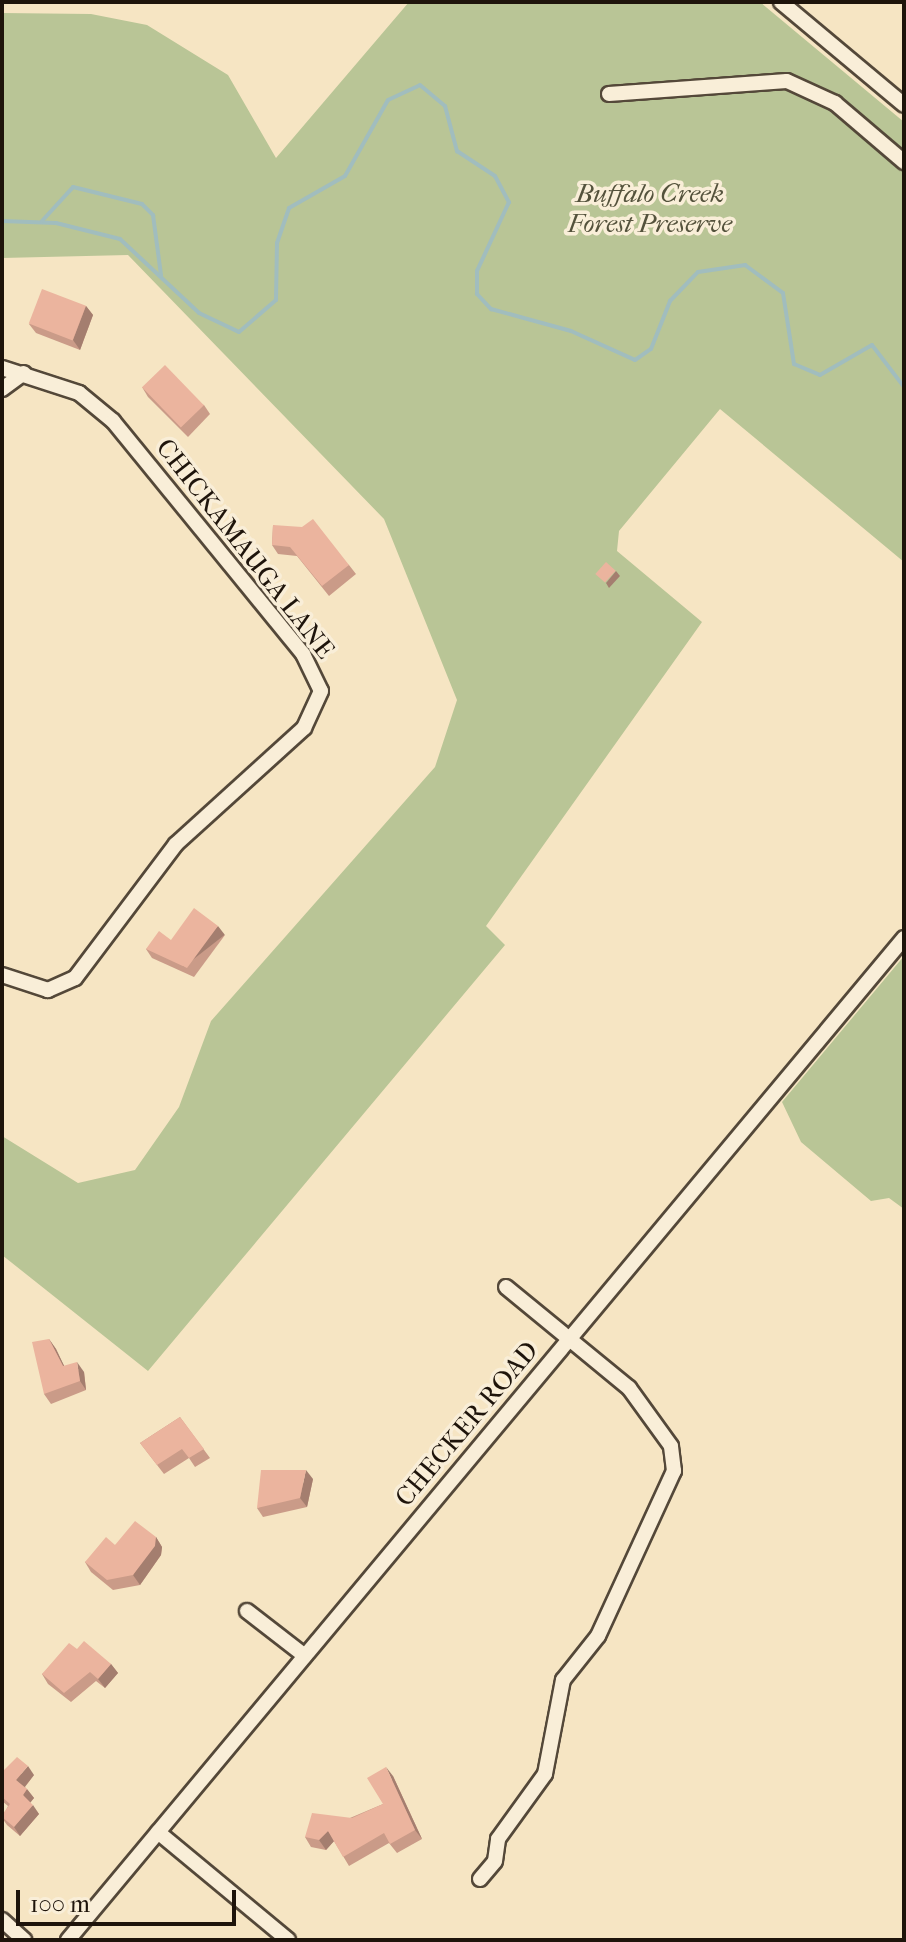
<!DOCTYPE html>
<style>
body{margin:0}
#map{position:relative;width:906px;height:1942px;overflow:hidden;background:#f6e5c3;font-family:"IM FELL French Canon",serif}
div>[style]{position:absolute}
.green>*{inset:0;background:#b9c596}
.stream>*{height:4px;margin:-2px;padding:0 2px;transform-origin:2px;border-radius:2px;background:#a1bdbe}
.roads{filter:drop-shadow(2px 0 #544839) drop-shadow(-2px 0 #544839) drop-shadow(0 2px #544839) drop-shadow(0 -2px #544839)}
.minor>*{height:14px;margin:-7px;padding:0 7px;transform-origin:7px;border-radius:7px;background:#f9eed8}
.wall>*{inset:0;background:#ca9b88}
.shaded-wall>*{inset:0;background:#a47e6f;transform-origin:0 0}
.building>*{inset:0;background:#ebb49e;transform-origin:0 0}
span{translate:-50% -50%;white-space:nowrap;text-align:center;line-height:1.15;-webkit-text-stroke:7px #f9eed8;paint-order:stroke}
.park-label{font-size:26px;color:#54523c;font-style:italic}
.street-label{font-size:26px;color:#1e140b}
.frame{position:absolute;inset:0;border:4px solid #1e140b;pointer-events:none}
.scale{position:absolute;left:16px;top:1890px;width:220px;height:36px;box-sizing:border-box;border:4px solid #1e140b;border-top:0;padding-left:10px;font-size:24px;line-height:28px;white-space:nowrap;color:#1e140b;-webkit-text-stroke:6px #f9eed8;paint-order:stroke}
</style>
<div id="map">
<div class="green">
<div style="clip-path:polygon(409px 2px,760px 2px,904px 122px,904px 562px,720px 409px,619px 531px,617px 551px,702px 622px,486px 926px,505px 945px,148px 1371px,2px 1255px,2px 1136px,78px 1183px,135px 1170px,179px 1107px,211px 1021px,435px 767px,457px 700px,384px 519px,128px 255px,2px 258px,2px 13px,91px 14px,147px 25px,228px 75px,276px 158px)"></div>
<div style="clip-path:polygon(904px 956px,904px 1209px,889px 1198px,871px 1201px,801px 1142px,782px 1102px)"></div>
</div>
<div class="stream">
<div style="left:2px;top:221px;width:54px;rotate:2.1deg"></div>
<div style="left:56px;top:223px;width:66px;rotate:14deg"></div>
<div style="left:120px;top:239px;width:108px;rotate:43.1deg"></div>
<div style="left:199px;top:313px;width:44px;rotate:25.4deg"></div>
<div style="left:239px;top:332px;width:49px;rotate:-40.9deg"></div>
<div style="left:276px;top:300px;width:57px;rotate:-89deg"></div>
<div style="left:277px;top:243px;width:37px;rotate:-71deg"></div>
<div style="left:289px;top:208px;width:64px;rotate:-29.7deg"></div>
<div style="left:345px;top:176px;width:87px;rotate:-60.5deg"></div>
<div style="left:388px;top:100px;width:35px;rotate:-25deg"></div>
<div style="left:420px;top:85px;width:33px;rotate:40deg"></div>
<div style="left:445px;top:106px;width:47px;rotate:75.1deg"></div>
<div style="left:457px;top:151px;width:45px;rotate:33.3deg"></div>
<div style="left:495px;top:176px;width:30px;rotate:62deg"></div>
<div style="left:509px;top:202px;width:76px;rotate:114.9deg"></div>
<div style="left:477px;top:271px;width:23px;rotate:90deg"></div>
<div style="left:477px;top:294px;width:21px;rotate:47deg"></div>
<div style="left:491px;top:309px;width:83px;rotate:15.4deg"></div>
<div style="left:571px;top:331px;width:70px;rotate:24.4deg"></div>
<div style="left:635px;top:360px;width:19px;rotate:-35deg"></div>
<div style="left:651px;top:349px;width:52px;rotate:-68.4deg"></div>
<div style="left:670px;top:301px;width:40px;rotate:-46deg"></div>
<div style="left:698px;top:272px;width:48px;rotate:-8.5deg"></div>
<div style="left:745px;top:265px;width:47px;rotate:36.4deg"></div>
<div style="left:783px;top:293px;width:72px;rotate:81.2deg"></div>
<div style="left:794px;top:364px;width:28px;rotate:23deg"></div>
<div style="left:820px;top:375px;width:60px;rotate:-30deg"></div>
<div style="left:872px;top:345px;width:53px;rotate:52.7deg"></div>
<div style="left:42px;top:221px;width:46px;rotate:-47.6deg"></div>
<div style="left:73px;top:187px;width:71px;rotate:13.8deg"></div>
<div style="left:142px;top:204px;width:16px;rotate:45deg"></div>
<div style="left:153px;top:215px;width:61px;rotate:82.4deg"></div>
</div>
<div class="roads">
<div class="minor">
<div style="left:781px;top:2px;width:160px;rotate:39.9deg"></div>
<div style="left:609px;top:94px;width:178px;rotate:-4.2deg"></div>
<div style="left:787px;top:81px;width:53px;rotate:24.6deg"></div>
<div style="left:835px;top:103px;width:91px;rotate:40.5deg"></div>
<div style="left:2px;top:368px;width:81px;rotate:18deg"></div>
<div style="left:79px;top:393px;width:44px;rotate:39.5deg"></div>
<div style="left:113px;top:421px;width:301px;rotate:50.8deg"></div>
<div style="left:303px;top:654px;width:41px;rotate:64.1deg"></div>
<div style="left:321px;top:691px;width:41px;rotate:114.7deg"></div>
<div style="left:304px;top:728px;width:173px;rotate:137.8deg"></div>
<div style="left:176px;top:844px;width:168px;rotate:127deg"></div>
<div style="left:75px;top:978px;width:30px;rotate:156deg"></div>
<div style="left:48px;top:990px;width:48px;rotate:-161.9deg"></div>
<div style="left:2px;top:389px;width:27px;rotate:-36deg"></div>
<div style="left:247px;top:1611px;width:73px;rotate:37.8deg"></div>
<div style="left:158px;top:1832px;width:169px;rotate:39.7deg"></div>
<div style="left:480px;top:1879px;width:23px;rotate:-50deg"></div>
<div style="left:495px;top:1861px;width:22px;rotate:-82deg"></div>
<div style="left:498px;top:1839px;width:80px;rotate:-54.1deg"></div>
<div style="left:545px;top:1774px;width:96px;rotate:-79.2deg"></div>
<div style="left:563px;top:1680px;width:56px;rotate:-51.5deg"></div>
<div style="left:598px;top:1636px;width:182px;rotate:-65.3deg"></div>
<div style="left:674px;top:1471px;width:25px;rotate:-97deg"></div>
<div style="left:671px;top:1446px;width:72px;rotate:-125.9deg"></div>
<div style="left:629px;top:1388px;width:159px;rotate:-140.6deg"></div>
<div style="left:2px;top:1920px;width:30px;rotate:42deg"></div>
<div style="left:68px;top:1940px;width:1305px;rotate:-50.16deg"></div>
</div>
</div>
<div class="wall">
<div style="clip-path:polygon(86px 306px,93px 315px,80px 350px,36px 333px,29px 324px)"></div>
<div style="clip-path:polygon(142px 387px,204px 405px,210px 414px,188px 437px,148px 397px)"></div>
<div style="clip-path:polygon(273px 525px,349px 565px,356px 574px,329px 596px,297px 556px,278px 554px,272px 545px)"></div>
<div style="clip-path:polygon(225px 935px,194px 977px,152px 958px,146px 949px,171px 940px)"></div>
<div style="clip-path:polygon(49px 1339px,56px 1349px,64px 1366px,84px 1372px,86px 1390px,51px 1404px,44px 1394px)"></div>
<div style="clip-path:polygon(180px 1417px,210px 1458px,195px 1467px,189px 1458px,164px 1474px,140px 1443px)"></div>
<div style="clip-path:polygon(313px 1479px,307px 1507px,263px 1517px,257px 1508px)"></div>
<div style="clip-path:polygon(156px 1537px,162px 1547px,161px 1555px,140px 1585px,113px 1590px,91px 1572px,85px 1562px,115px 1545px)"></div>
<div style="clip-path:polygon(77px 1649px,111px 1664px,118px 1673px,105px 1688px,96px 1681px,71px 1702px,48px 1684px,42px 1674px)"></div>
<div style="clip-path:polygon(2px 1772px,34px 1775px,25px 1787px,34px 1798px,30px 1803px,39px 1814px,20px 1836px,7px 1825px,2px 1818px,8px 1806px,2px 1801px)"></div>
<div style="clip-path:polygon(393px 1776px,422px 1839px,397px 1853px,389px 1843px,349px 1866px,334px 1841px,326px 1850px,311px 1847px,305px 1837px,383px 1804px)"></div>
</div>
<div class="shaded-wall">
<div style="clip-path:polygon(86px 306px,93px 315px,80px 350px,73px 340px)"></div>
<div style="clip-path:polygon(616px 571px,620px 576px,609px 588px,606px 583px)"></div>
<div style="left:218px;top:926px;width:11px;height:52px;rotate:52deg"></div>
<div style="clip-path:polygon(49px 1339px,56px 1349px,69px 1376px,63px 1366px)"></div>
<div style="clip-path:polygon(77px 1362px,84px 1372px,86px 1390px,80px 1381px)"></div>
<div style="clip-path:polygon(306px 1470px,313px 1479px,307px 1507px,300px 1498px)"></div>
<div style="clip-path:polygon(156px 1537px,162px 1547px,161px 1555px,140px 1585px,133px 1575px)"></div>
<div style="clip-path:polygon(111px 1664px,118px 1673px,105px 1688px,98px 1679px)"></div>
<div style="clip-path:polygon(28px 1766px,34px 1775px,23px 1789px,16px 1780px)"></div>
<div style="clip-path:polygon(386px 1767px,393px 1776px,422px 1839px,415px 1830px)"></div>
<div style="clip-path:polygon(27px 1789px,34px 1798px,29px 1804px,23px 1795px)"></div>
<div style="clip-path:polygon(33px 1805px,39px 1814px,20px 1836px,14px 1827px)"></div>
<div style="clip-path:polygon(328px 1831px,335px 1840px,326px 1850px,319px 1840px)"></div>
</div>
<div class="building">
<div style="left:42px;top:289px;width:47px;height:37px;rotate:21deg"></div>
<div style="left:165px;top:365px;width:56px;height:32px;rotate:46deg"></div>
<div style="clip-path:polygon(313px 519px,349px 565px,322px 586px,290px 547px,272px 545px,273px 525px,302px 527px)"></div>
<div style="left:606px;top:562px;width:13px;height:16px;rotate:42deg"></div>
<div style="clip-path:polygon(194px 908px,218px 926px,187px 968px,146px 949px,159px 931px,171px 940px)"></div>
<div style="clip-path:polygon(49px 1339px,63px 1366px,77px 1362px,80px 1381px,44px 1394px,32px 1342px)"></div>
<div style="clip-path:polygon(180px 1417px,204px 1449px,189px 1458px,182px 1449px,157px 1465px,140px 1443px)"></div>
<div style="clip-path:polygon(261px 1470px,306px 1470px,300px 1498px,257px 1508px)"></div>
<div style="clip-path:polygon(135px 1521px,156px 1537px,155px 1546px,133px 1575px,107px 1580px,85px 1562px,106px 1537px,115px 1545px)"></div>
<div style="clip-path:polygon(84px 1641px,111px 1664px,98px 1679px,90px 1672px,64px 1693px,42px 1674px,69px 1643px,77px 1649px)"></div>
<div style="clip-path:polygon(17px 1757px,28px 1766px,16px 1780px,27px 1789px,23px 1795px,33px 1805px,14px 1827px,2px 1817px,2px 1815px,10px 1804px,2px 1797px,2px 1772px)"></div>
<div style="clip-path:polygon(386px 1767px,415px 1830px,390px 1844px,384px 1833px,343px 1857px,328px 1831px,319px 1840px,305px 1837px,312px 1813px,352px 1818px,383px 1804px,367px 1778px)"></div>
</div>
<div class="park-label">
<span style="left:650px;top:209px">Buffalo Creek<br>Forest Preserve</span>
</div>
<div class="street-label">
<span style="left:245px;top:549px;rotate:52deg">CHICKAMAUGA LANE</span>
<span style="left:467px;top:1424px;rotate:-50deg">CHECKER ROAD</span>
</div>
<div class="frame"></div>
<div class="scale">100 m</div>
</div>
